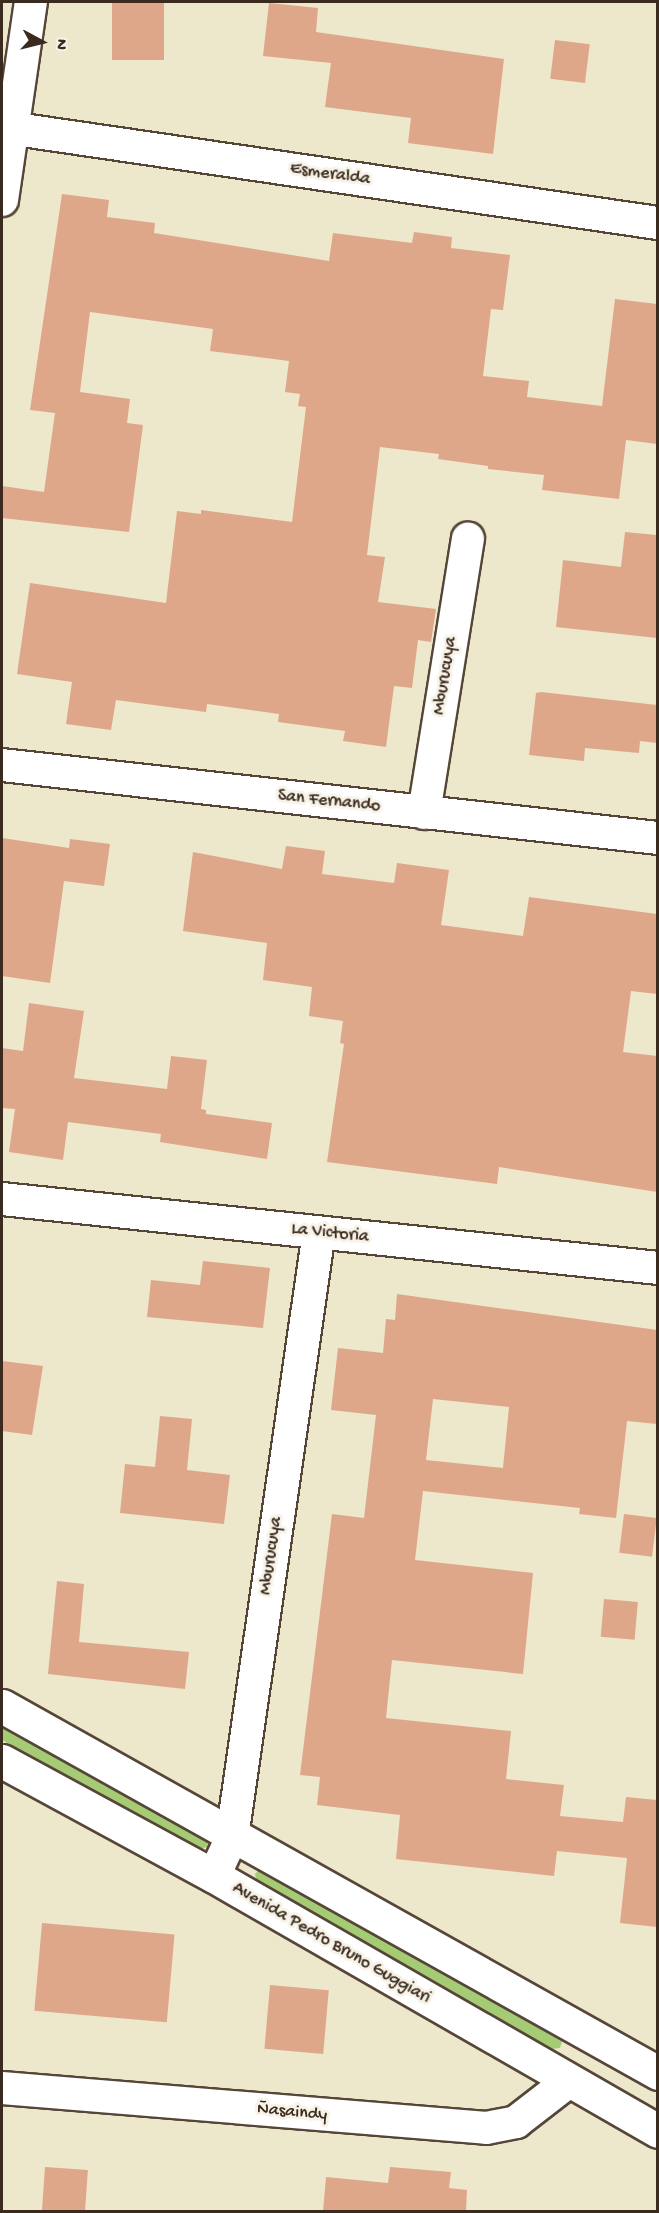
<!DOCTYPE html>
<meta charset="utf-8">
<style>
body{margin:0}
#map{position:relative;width:659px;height:2213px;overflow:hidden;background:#ede7cc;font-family:"Gochi Hand",sans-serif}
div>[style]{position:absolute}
.green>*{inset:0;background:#a5cb75}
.building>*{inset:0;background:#dfa78a;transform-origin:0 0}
.roads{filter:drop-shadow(2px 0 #564638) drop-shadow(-2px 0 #564638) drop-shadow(0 2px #564638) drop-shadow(0 -2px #564638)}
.minor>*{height:32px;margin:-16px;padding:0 16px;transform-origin:16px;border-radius:16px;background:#fff}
.primary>*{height:33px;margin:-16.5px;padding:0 16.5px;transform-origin:16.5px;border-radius:16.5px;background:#fff}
span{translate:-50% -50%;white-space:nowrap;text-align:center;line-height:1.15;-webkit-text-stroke:6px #f7f3e8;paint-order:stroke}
.street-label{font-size:18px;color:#3b2a1e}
.frame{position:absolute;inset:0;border:3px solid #3b2a1e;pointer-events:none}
.north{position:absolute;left:12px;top:12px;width:60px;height:60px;-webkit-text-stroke:4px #f7f3e8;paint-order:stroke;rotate:97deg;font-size:16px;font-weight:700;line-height:24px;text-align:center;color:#3b2a1e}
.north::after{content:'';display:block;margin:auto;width:21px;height:27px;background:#3b2a1e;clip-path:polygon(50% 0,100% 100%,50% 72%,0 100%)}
</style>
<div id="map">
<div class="green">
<div style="clip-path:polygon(2px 1718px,209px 1838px,207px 1847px,196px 1850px,2px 1740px)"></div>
<div style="clip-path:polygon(261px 1868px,563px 2038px,560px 2048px,551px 2049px,257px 1884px,255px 1874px)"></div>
</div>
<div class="building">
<div style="left:112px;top:2px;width:52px;height:58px"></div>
<div style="clip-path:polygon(269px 3px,318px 8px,316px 32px,504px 59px,493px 154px,408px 143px,411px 118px,325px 107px,331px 63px,263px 56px)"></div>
<div style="left:555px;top:40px;width:35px;height:39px;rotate:7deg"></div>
<div style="clip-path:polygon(62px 194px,109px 200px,107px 217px,155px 223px,154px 233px,329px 261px,333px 233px,412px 243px,414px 232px,452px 237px,451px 248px,510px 255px,503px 310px,491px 309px,483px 376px,529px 381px,527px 397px,602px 406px,615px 299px,657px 304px,657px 444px,626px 440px,619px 499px,542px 490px,544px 475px,488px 469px,488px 466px,438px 459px,439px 454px,380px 447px,367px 555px,385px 557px,378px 602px,436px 609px,431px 642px,418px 640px,412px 688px,394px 686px,386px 747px,343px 741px,345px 731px,278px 722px,279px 714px,207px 704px,206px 712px,116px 700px,111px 730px,66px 724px,72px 682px,17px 674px,30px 583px,166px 603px,177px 511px,201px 514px,201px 510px,292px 522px,306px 407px,298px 406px,300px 394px,285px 392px,289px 361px,210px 351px,213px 329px,90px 312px,80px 392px,130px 399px,127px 423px,143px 425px,129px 532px,2px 518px,2px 486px,44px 492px,55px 413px,30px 410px)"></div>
<div style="clip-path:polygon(625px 532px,657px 535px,657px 638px,556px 627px,563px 560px,621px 567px)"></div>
<div style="clip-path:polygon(541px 692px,657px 705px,657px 743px,640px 741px,639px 753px,585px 748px,584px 761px,529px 755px,536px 693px)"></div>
<div style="clip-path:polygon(2px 838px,69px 848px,70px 839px,110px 844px,104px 886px,64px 881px,50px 983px,2px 976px)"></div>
<div style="clip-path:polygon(286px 846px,325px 851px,322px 874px,394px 883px,397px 863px,449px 870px,441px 925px,523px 936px,529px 897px,657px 914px,657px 994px,631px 991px,623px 1052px,657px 1056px,657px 1192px,499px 1167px,497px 1184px,327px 1162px,344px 1044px,340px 1043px,343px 1021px,309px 1016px,312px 987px,263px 980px,267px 943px,183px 931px,193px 852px,282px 869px)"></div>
<div style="clip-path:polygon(29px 1003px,84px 1011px,74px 1078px,167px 1089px,171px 1056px,207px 1060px,201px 1109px,206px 1110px,206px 1114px,272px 1123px,267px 1159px,160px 1142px,161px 1134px,68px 1122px,63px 1160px,9px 1152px,15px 1109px,2px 1108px,2px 1048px,23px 1051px)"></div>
<div style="clip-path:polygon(203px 1261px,270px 1268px,263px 1328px,147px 1317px,151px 1280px,200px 1285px)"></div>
<div style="clip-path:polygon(evenodd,397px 1294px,657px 1330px,657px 1424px,627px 1421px,616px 1518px,579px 1514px,580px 1508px,423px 1491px,415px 1560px,533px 1573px,523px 1674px,392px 1660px,386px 1718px,511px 1731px,506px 1779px,564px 1785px,560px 1816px,623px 1822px,626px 1797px,657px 1800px,657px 1927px,620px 1923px,627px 1858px,557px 1851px,554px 1876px,396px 1859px,400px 1815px,317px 1805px,320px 1777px,300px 1775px,332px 1514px,364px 1518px,376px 1415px,331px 1410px,338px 1348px,383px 1353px,386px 1319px,395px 1320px,397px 1294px,433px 1399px,509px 1407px,503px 1468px,426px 1460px,433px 1399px)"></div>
<div style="clip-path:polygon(2px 1361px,43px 1366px,32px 1435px,2px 1431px)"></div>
<div style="clip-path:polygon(160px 1416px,192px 1419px,187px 1470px,230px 1475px,224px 1524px,120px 1513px,125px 1464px,155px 1467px)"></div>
<div style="left:624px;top:1514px;width:33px;height:39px;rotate:7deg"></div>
<div style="clip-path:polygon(57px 1581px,84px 1584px,79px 1642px,189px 1652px,185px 1689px,48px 1674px)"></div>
<div style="left:604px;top:1599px;width:34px;height:38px;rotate:5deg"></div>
<div style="left:42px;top:1923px;width:133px;height:88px;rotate:5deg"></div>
<div style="left:270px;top:1985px;width:59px;height:64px;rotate:5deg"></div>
<div style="left:45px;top:2167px;width:43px;height:44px;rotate:4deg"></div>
<div style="clip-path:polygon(390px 2167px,451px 2172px,449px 2188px,467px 2190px,466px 2211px,323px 2211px,326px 2177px,388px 2183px)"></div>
</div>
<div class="roads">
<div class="minor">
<div style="left:2px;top:127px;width:663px;rotate:8.33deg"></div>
<div style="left:2px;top:200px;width:200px;rotate:-81.7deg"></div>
<div style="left:2px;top:765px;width:660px;rotate:6.35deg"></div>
<div style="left:424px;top:813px;width:278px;rotate:-80.9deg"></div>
<div style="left:2px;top:1199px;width:660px;rotate:6deg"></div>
<div style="left:214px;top:1876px;width:43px;rotate:-65.2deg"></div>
<div style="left:232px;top:1837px;width:611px;rotate:-81.82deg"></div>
<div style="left:2px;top:2088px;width:486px;rotate:4.7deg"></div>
<div style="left:486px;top:2128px;width:31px;rotate:-11deg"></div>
<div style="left:516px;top:2122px;width:67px;rotate:-37.7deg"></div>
</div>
<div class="primary">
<div style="left:2px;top:1706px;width:752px;rotate:29.22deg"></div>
<div style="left:2px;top:1761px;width:241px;rotate:28.5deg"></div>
<div style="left:214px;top:1876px;width:512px;rotate:29.87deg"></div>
</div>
</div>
<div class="street-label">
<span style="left:330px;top:175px;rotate:8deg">Esmeralda</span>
<span style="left:446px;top:676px;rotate:-81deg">Mburucuya</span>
<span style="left:329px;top:802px;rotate:6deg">San Fernando</span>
<span style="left:330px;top:1234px;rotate:6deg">La Victoria</span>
<span style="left:272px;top:1556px;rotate:-82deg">Mburucuya</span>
<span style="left:331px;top:1944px;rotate:30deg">Avenida Pedro Bruno Guggiari</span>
<span style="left:292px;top:2113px;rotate:5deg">Ñasaindy</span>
</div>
<div class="frame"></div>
<div class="north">N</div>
</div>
